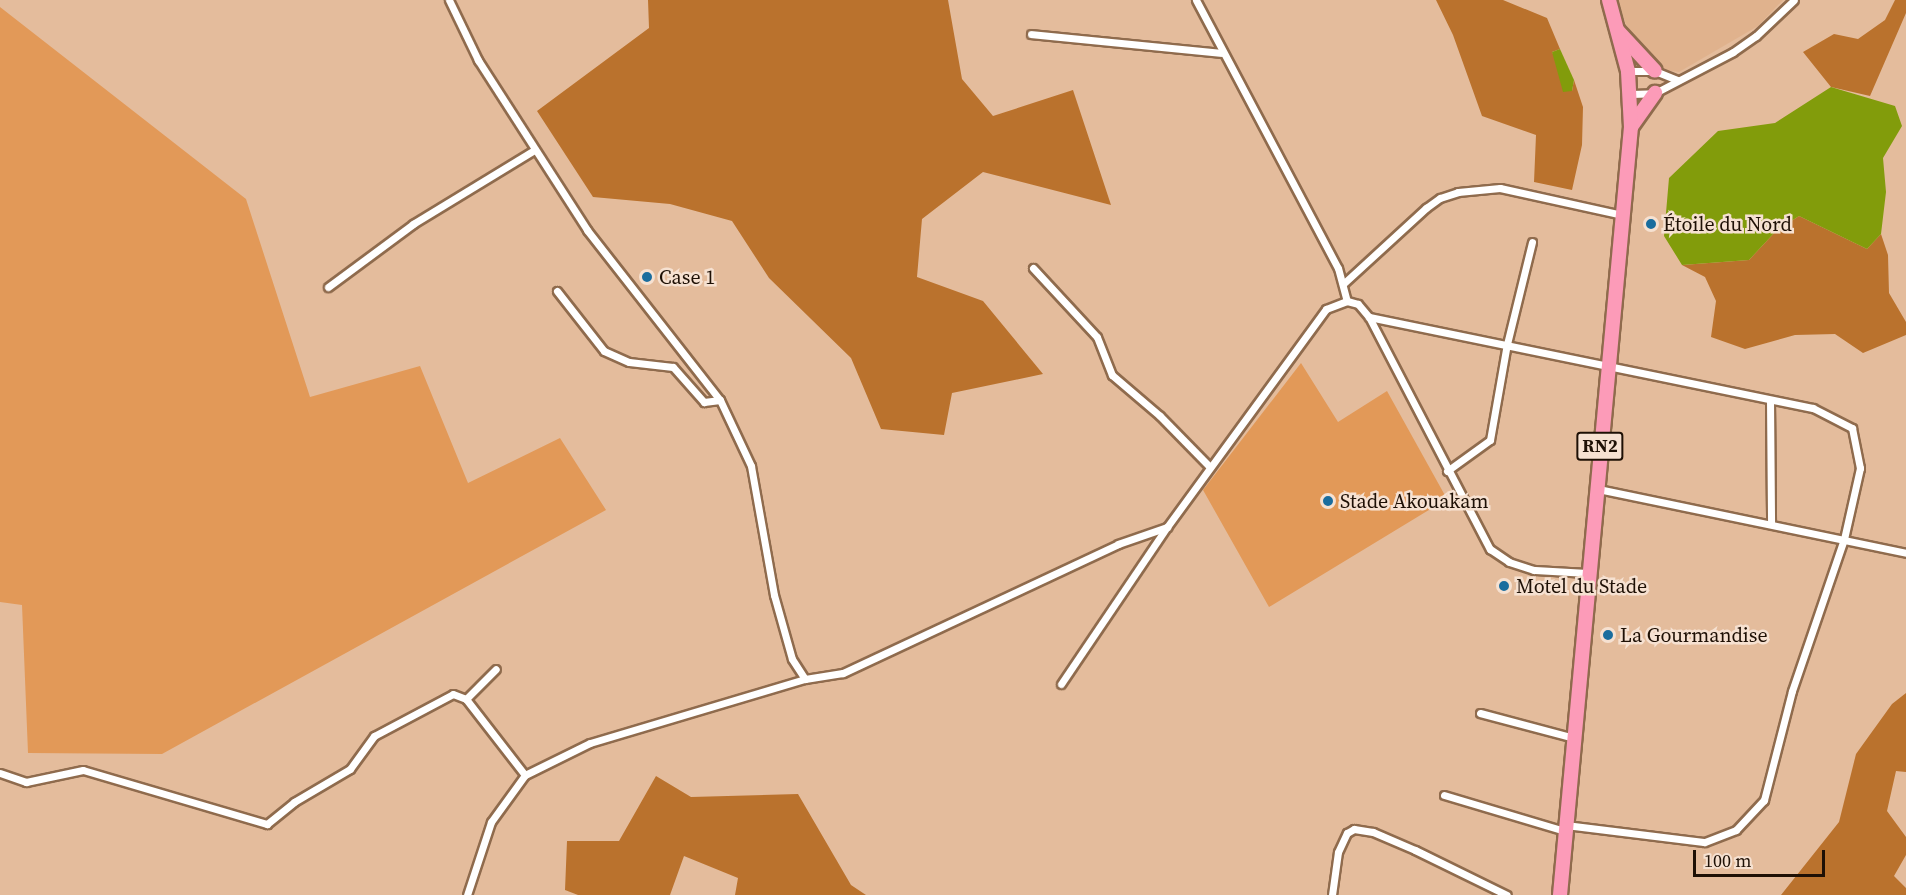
<!DOCTYPE html>
<meta charset="utf-8">
<style>
body{margin:0}
#map{position:relative;width:1906px;height:895px;overflow:hidden;background:#e4bc9c;font-family:"Source Serif 4",serif}
div>[style]{position:absolute}
.built>*{inset:0;background:#e0b28d}
.green>*{inset:0;background:#e29958}
.forest>*{inset:0;background:#ba722d}
.water>*{inset:0;background:#829c0b}
.roads{filter:drop-shadow(2px 0 #8f6b4d) drop-shadow(-2px 0 #8f6b4d) drop-shadow(0 2px #8f6b4d) drop-shadow(0 -2px #8f6b4d)}
.street>*{height:7px;margin:-3.5px;padding:0 3.5px;transform-origin:3.5px;border-radius:3.5px;background:#fff}
.highway>*{height:14px;margin:-7px;padding:0 7px;transform-origin:7px;border-radius:7px;background:#fc9bb8}
.dots>*{width:16px;height:16px;translate:-50% -50%;box-sizing:border-box;border:3px solid #f6e1d1;border-radius:50%}
span{translate:-50% -50%;white-space:nowrap;text-align:center;line-height:1.15;-webkit-text-stroke:5px #f6e1d1;paint-order:stroke}
.shield-label span{padding:2px 4px;background:#f6e1d1;border:2px solid;border-radius:4px;-webkit-text-stroke-width:0}
.shield-label{font-size:18px;color:#1e1005;font-weight:700}
.poi-label{font-size:20px;color:#1e1005}
.left{translate:0 -50%;text-align:left}
.scale{position:absolute;left:1693px;top:850px;width:132px;height:27px;box-sizing:border-box;border:3px solid #1e1005;border-top:0;padding-left:8px;font-size:18px;line-height:21px;white-space:nowrap;color:#1e1005;-webkit-text-stroke:4px #f6e1d1;paint-order:stroke}
</style>
<div id="map">
<div class="built">
<div style="clip-path:polygon(1617px 0,1783px 0,1758px 26px,1679px 72px,1665px 70px,1645px 52px,1626px 24px)"></div>
</div>
<div class="green">
<div style="clip-path:polygon(0 7px,246px 199px,310px 397px,420px 366px,468px 483px,560px 438px,606px 510px,162px 754px,28px 753px,22px 605px,0 602px)"></div>
<div style="clip-path:polygon(1301px 363px,1338px 422px,1387px 391px,1447px 499px,1269px 607px,1203px 490px)"></div>
</div>
<div class="forest">
<div style="clip-path:polygon(648px 0,948px 0,962px 79px,993px 116px,1073px 90px,1111px 205px,983px 172px,922px 219px,917px 277px,983px 301px,1043px 374px,952px 393px,944px 435px,881px 429px,851px 358px,769px 278px,732px 221px,670px 204px,593px 197px,537px 111px,649px 28px)"></div>
<div style="clip-path:polygon(1436px 0,1503px 0,1547px 18px,1560px 49px,1552px 52px,1572px 91px,1574px 80px,1583px 107px,1582px 145px,1572px 190px,1534px 182px,1536px 135px,1482px 116px,1453px 35px)"></div>
<div style="clip-path:polygon(1895px 0,1906px 0,1906px 13px,1870px 96px,1831px 87px,1803px 52px,1834px 34px,1858px 39px,1885px 20px)"></div>
<div style="clip-path:polygon(1799px 216px,1867px 249px,1881px 234px,1888px 255px,1889px 293px,1906px 322px,1906px 335px,1863px 353px,1835px 334px,1795px 335px,1745px 349px,1711px 337px,1716px 301px,1705px 277px,1682px 265px,1749px 260px,1776px 231px)"></div>
<div style="clip-path:polygon(1906px 693px,1906px 772px,1896px 771px,1887px 811px,1906px 837px,1906px 855px,1894px 876px,1906px 888px,1906px 895px,1781px 895px,1839px 822px,1856px 754px,1892px 704px)"></div>
<div style="clip-path:polygon(656px 776px,691px 797px,798px 794px,851px 885px,866px 895px,735px 895px,738px 878px,684px 856px,670px 895px,578px 895px,565px 890px,567px 841px,619px 841px)"></div>
</div>
<div class="water">
<div style="clip-path:polygon(1560px 49px,1574px 80px,1572px 91px,1563px 92px,1552px 52px)"></div>
<div style="clip-path:polygon(1831px 87px,1895px 106px,1902px 126px,1883px 158px,1886px 192px,1881px 234px,1867px 249px,1799px 216px,1776px 231px,1749px 260px,1682px 265px,1664px 236px,1669px 178px,1718px 131px,1775px 123px)"></div>
</div>
<div class="roads">
<div class="street">
<div style="left:449px;top:0;width:67px;rotate:64.2deg"></div>
<div style="left:478px;top:60px;width:202px;rotate:57.3deg"></div>
<div style="left:587px;top:230px;width:216px;rotate:52deg"></div>
<div style="left:720px;top:400px;width:73px;rotate:64.8deg"></div>
<div style="left:751px;top:466px;width:131px;rotate:79.9deg"></div>
<div style="left:774px;top:595px;width:66px;rotate:74.3deg"></div>
<div style="left:792px;top:659px;width:24px;rotate:57deg"></div>
<div style="left:805px;top:679px;width:38px;rotate:-9deg"></div>
<div style="left:843px;top:673px;width:304px;rotate:-25.1deg"></div>
<div style="left:1118px;top:544px;width:52px;rotate:-19.1deg"></div>
<div style="left:1167px;top:527px;width:270px;rotate:-53.9deg"></div>
<div style="left:1326px;top:309px;width:22px;rotate:-21deg"></div>
<div style="left:1347px;top:301px;width:11px;rotate:15deg"></div>
<div style="left:1358px;top:304px;width:17px;rotate:50deg"></div>
<div style="left:1369px;top:317px;width:262px;rotate:62.5deg"></div>
<div style="left:1490px;top:549px;width:23px;rotate:34deg"></div>
<div style="left:1509px;top:562px;width:26px;rotate:18deg"></div>
<div style="left:1534px;top:570px;width:54px;rotate:3.2deg"></div>
<div style="left:1196px;top:0;width:303px;rotate:62.1deg"></div>
<div style="left:1338px;top:268px;width:34px;rotate:75deg"></div>
<div style="left:1031px;top:34px;width:191px;rotate:5.7deg"></div>
<div style="left:1628px;top:71px;width:27px"></div>
<div style="left:1655px;top:71px;width:24px;rotate:22deg"></div>
<div style="left:1631px;top:94px;width:24px;rotate:-2deg"></div>
<div style="left:1655px;top:93px;width:88px;rotate:-27.7deg"></div>
<div style="left:1733px;top:52px;width:28px;rotate:-35deg"></div>
<div style="left:1756px;top:36px;width:52px;rotate:-43.5deg"></div>
<div style="left:1033px;top:268px;width:94px;rotate:47.2deg"></div>
<div style="left:1097px;top:337px;width:41px;rotate:68.5deg"></div>
<div style="left:1112px;top:375px;width:63px;rotate:40.5deg"></div>
<div style="left:1160px;top:416px;width:71px;rotate:45.6deg"></div>
<div style="left:1343px;top:284px;width:113px;rotate:-42.5deg"></div>
<div style="left:1426px;top:208px;width:17px;rotate:-36deg"></div>
<div style="left:1440px;top:198px;width:19px;rotate:-18deg"></div>
<div style="left:1458px;top:192px;width:42px;rotate:-5.4deg"></div>
<div style="left:1500px;top:188px;width:126px;rotate:12.4deg"></div>
<div style="left:328px;top:287px;width:106px;rotate:-36.5deg"></div>
<div style="left:413px;top:224px;width:142px;rotate:-31.4deg"></div>
<div style="left:557px;top:291px;width:76px;rotate:51.9deg"></div>
<div style="left:604px;top:351px;width:27px;rotate:24deg"></div>
<div style="left:629px;top:362px;width:44px;rotate:6.5deg"></div>
<div style="left:673px;top:367px;width:47px;rotate:48.5deg"></div>
<div style="left:704px;top:402px;width:16px;rotate:-7deg"></div>
<div style="left:1369px;top:317px;width:453px;rotate:11.6deg"></div>
<div style="left:1813px;top:408px;width:44px;rotate:27.1deg"></div>
<div style="left:1852px;top:428px;width:41px;rotate:78.7deg"></div>
<div style="left:1860px;top:468px;width:73px;rotate:102.7deg"></div>
<div style="left:1844px;top:539px;width:161px;rotate:108.9deg"></div>
<div style="left:1792px;top:691px;width:113px;rotate:104.4deg"></div>
<div style="left:1764px;top:800px;width:41px;rotate:133deg"></div>
<div style="left:1736px;top:830px;width:34px;rotate:159deg"></div>
<div style="left:1704px;top:842px;width:140px;rotate:-173deg"></div>
<div style="left:1770px;top:400px;width:124px;rotate:89.5deg"></div>
<div style="left:1447px;top:471px;width:53px;rotate:-35.8deg"></div>
<div style="left:1490px;top:440px;width:97px;rotate:-80deg"></div>
<div style="left:1507px;top:344px;width:105px;rotate:-76.2deg"></div>
<div style="left:1598px;top:489px;width:315px;rotate:11.7deg"></div>
<div style="left:1061px;top:684px;width:189px;rotate:-56deg"></div>
<div style="left:466px;top:699px;width:42px;rotate:-45deg"></div>
<div style="left:1480px;top:713px;width:97px;rotate:14.9deg"></div>
<div style="left:0;top:773px;width:28px;rotate:19deg"></div>
<div style="left:26px;top:782px;width:58px;rotate:-11.9deg"></div>
<div style="left:83px;top:770px;width:192px;rotate:16.4deg"></div>
<div style="left:267px;top:824px;width:35px;rotate:-39deg"></div>
<div style="left:294px;top:802px;width:65px;rotate:-30.5deg"></div>
<div style="left:350px;top:769px;width:41px;rotate:-54deg"></div>
<div style="left:374px;top:736px;width:89px;rotate:-28deg"></div>
<div style="left:453px;top:694px;width:14px;rotate:21deg"></div>
<div style="left:466px;top:699px;width:96px;rotate:52.2deg"></div>
<div style="left:1444px;top:795px;width:126px;rotate:16.6deg"></div>
<div style="left:467px;top:895px;width:77px;rotate:-71.8deg"></div>
<div style="left:491px;top:822px;width:58px;rotate:-54.1deg"></div>
<div style="left:525px;top:775px;width:72px;rotate:-26.2deg"></div>
<div style="left:590px;top:743px;width:224px;rotate:-16.6deg"></div>
<div style="left:1332px;top:895px;width:43px;rotate:-82.1deg"></div>
<div style="left:1338px;top:852px;width:21px;rotate:-65deg"></div>
<div style="left:1347px;top:833px;width:8px;rotate:-30deg"></div>
<div style="left:1354px;top:829px;width:19px;rotate:9deg"></div>
<div style="left:1373px;top:832px;width:46px;rotate:23.2deg"></div>
<div style="left:1415px;top:850px;width:102px;rotate:26.1deg"></div>
</div>
<div class="highway">
<div style="left:1618px;top:31px;width:54px;rotate:47.2deg"></div>
<div style="left:1631px;top:127px;width:42px;rotate:-54.8deg"></div>
<div style="left:1560px;top:895px;width:771px;rotate:-84.72deg"></div>
<div style="left:1631px;top:127px;width:56px;rotate:-93.1deg"></div>
<div style="left:1628px;top:71px;width:73px;rotate:-105deg"></div>
</div>
</div>
<div class="dots">
<div style="left:1651px;top:224px;background:#1a6d9e"></div>
<div style="left:647px;top:277px;background:#1a6d9e"></div>
<div style="left:1328px;top:501px;background:#1a6d9e"></div>
<div style="left:1504px;top:586px;background:#1a6d9e"></div>
<div style="left:1608px;top:635px;background:#1a6d9e"></div>
</div>
<div class="shield-label">
<span style="left:1600px;top:446px">RN2</span>
</div>
<div class="poi-label">
<span class="left" style="left:1663px;top:224px">Étoile du Nord</span>
<span class="left" style="left:659px;top:277px">Case 1</span>
<span class="left" style="left:1340px;top:501px">Stade Akouakam</span>
<span class="left" style="left:1516px;top:586px">Motel du Stade</span>
<span class="left" style="left:1620px;top:635px">La Gourmandise</span>
</div>
<div class="scale">100 m</div>
</div>
